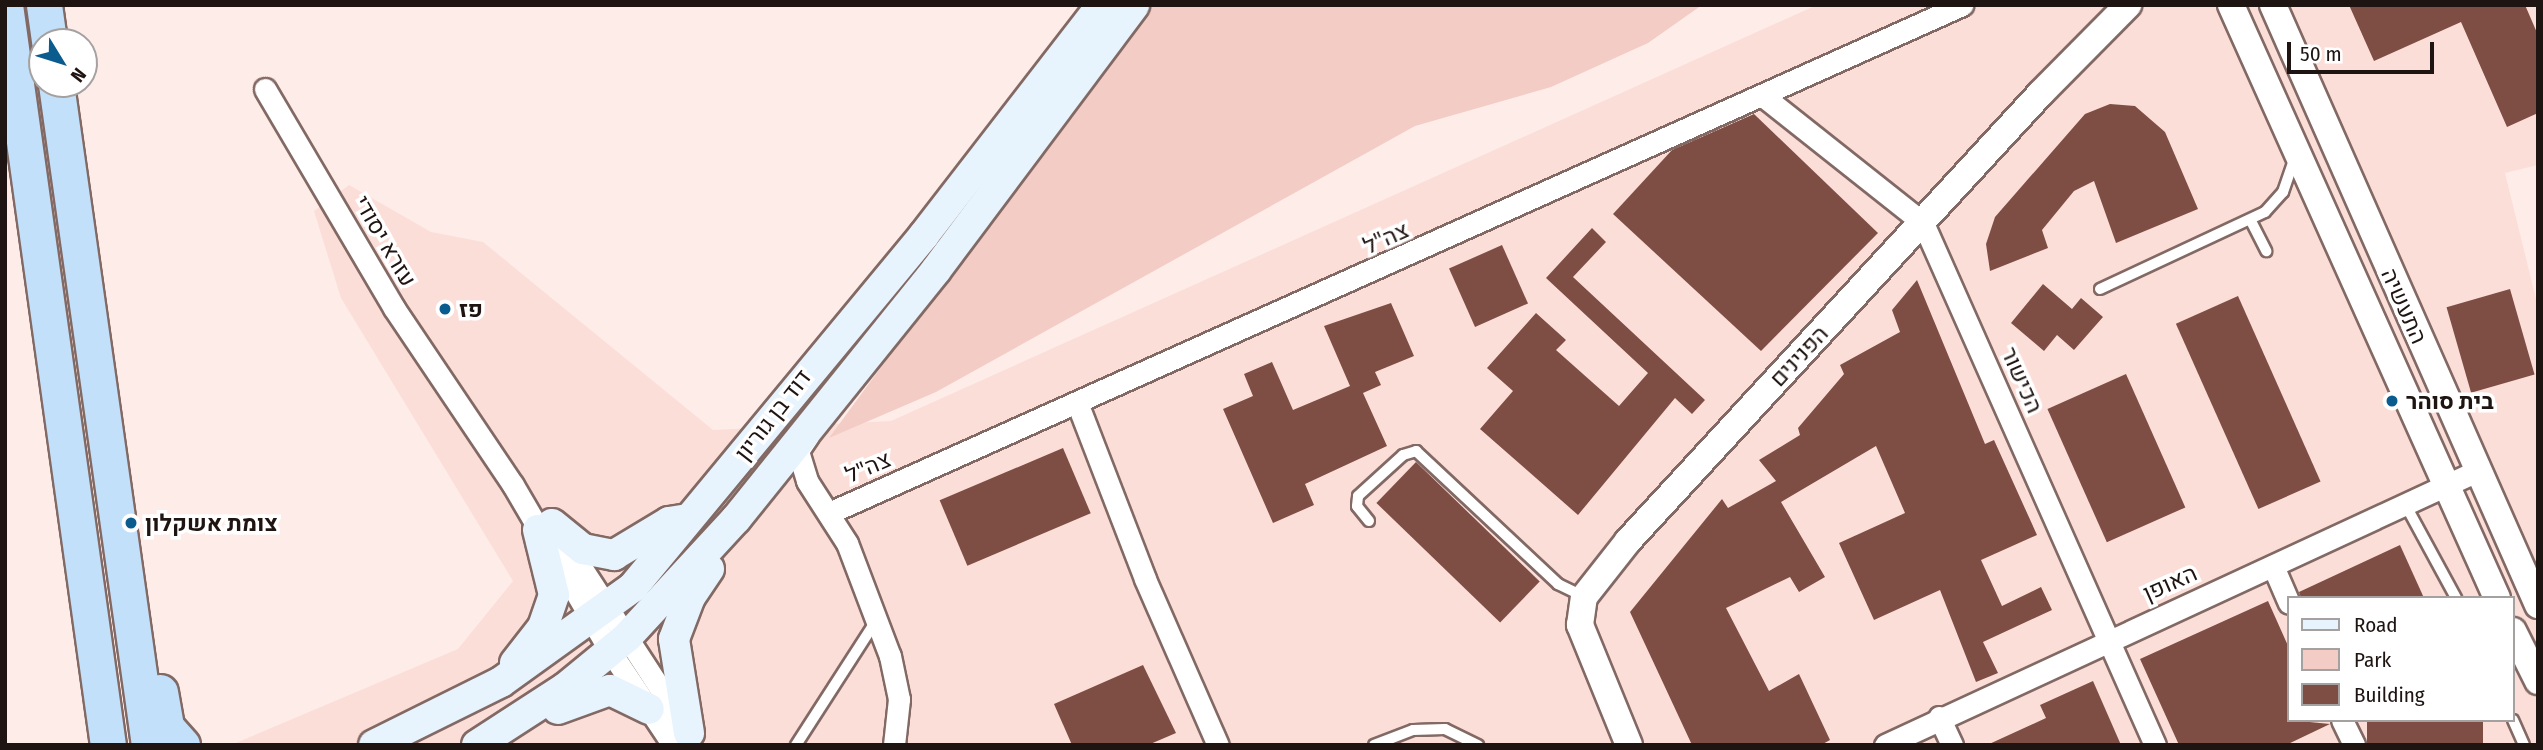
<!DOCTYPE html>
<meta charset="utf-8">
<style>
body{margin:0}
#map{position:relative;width:2543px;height:750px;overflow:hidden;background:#feece9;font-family:"Fira Sans Condensed",Heebo,sans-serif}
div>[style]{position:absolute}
.built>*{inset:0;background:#fcded8}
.green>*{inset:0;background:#f2ccc5}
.building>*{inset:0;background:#7e4e45;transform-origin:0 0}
.roads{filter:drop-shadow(2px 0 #826964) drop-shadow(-2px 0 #826964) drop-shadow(0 2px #826964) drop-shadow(0 -2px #826964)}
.service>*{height:10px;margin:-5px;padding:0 5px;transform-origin:5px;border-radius:5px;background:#fff}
.minor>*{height:21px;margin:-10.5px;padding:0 10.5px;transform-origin:10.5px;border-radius:10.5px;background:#fff}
.tertiary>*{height:26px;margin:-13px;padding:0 13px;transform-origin:13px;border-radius:13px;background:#fff}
.secondary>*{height:30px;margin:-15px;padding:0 15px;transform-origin:15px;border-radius:15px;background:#e8f4fd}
.trunk>*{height:35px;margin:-17.5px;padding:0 17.5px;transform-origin:17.5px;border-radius:17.5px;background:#c3e0fa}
.dots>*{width:19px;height:19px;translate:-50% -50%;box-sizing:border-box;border:4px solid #fff;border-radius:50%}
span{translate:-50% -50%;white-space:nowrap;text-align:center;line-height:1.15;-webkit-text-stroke:7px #fff;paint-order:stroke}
.street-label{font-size:23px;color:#1e1412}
.poi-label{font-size:23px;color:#1e1412;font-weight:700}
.left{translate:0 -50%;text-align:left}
.frame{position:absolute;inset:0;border:7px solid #1e1412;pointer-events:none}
.legend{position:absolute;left:2287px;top:596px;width:228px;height:126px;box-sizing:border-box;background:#fff;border:2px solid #a5a1a0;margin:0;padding:9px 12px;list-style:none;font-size:21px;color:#1e1412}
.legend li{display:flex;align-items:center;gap:14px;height:35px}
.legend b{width:35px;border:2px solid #a5a1a0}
.north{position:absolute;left:28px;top:28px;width:70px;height:70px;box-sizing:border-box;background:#fff;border:2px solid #a5a1a0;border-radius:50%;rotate:128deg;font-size:19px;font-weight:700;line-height:28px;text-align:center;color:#1e1412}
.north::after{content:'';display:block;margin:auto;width:24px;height:32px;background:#0b5c8e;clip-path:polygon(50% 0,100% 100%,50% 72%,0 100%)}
.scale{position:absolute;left:2287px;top:42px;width:147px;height:32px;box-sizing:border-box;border:4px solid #1e1412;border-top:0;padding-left:9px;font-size:21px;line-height:24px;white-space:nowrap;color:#1e1412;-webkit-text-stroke:5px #fff;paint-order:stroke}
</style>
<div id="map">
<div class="built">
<div style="clip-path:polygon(evenodd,1817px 5px,2538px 5px,2538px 165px,2505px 173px,2538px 307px,2538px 745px,231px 745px,458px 649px,513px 581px,341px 298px,314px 211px,349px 185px,431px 232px,483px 242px,713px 430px,891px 421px,1817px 5px,2289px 598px,2513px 598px,2513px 720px,2289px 720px,2289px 598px)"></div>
</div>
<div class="green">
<div style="clip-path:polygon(1147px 5px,1702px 5px,1648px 43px,1551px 87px,1415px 126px,936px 392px,829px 438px)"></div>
</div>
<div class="building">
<div style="clip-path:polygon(2349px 5px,2525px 5px,2538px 35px,2538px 113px,2507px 127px,2461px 22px,2374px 61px)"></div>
<div style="clip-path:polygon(2110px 104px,2135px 106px,2165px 132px,2198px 209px,2116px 243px,2094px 181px,2074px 191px,2042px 230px,2048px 248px,1990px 271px,1986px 244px,1995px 217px,2085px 114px)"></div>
<div style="clip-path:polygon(1754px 114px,1878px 233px,1761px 351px,1613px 214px,1672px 150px)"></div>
<div style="clip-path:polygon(1592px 228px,1606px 242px,1573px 277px,1705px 400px,1692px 414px,1675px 398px,1578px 515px,1480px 429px,1513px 391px,1487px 368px,1536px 313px,1566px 340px,1556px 350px,1619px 406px,1648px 373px,1546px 278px)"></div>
<div style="left:1502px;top:245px;width:64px;height:58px;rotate:66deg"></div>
<div style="clip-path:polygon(1917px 280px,1985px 444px,1994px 440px,2037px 535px,1981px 560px,2002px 606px,2041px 587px,2052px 610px,1983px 642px,1998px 673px,1976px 682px,1940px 590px,1874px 620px,1839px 543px,1905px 513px,1876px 446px,1781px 502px,1825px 577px,1799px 592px,1790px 577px,1726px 608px,1769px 691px,1799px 674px,1830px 740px,1821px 745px,1692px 745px,1630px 612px,1722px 499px,1728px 508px,1776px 481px,1759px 460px,1800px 435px,1798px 428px,1844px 374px,1840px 365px,1900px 332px,1892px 310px)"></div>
<div style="clip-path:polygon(2043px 284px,2072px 309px,2081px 298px,2103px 317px,2074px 350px,2057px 335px,2044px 351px,2011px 323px)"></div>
<div style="left:2510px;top:289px;width:89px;height:66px;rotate:74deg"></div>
<div style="left:2238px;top:296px;width:203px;height:68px;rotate:66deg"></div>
<div style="clip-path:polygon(1391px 303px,1414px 356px,1375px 372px,1381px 385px,1363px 393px,1387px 446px,1305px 484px,1314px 505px,1273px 523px,1223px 409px,1253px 396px,1244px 374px,1272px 362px,1293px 410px,1350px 386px,1324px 326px)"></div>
<div style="left:2126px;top:374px;width:146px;height:86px;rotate:66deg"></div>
<div style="left:1063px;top:448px;width:71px;height:134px;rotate:67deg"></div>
<div style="left:1416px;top:462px;width:172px;height:57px;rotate:44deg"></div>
<div style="clip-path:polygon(2400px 545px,2424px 598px,2301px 598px,2299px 592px)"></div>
<div style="clip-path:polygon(2268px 601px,2289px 648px,2289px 720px,2330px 724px,2286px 745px,2179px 745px,2140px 659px)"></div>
<div style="clip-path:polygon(1143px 665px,1176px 733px,1148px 745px,1072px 745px,1054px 704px)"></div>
<div style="clip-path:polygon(2093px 681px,2121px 745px,1987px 745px,2046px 718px,2040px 705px)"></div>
<div style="left:2367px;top:720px;width:116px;height:26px"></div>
</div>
<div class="roads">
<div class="service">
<div style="left:2251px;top:221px;width:34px;rotate:63deg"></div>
<div style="left:2100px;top:289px;width:182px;rotate:-25deg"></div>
<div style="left:2265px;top:212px;width:27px;rotate:-48deg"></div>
<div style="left:2283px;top:192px;width:36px;rotate:-71deg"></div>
<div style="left:2405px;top:504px;width:107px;rotate:61.5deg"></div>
<div style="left:1369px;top:521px;width:19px;rotate:-129deg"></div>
<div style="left:1357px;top:506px;width:10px;rotate:-84deg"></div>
<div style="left:1358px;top:496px;width:61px;rotate:-42.3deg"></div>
<div style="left:1403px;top:455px;width:14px;rotate:-17deg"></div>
<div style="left:1416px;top:451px;width:195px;rotate:43.1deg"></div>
<div style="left:1558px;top:584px;width:28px;rotate:26deg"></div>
<div style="left:2513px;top:720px;width:27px;rotate:66deg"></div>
<div style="left:796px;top:745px;width:144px;rotate:-57.2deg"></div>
<div style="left:1374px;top:745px;width:42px;rotate:-21deg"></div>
<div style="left:1413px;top:730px;width:32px;rotate:-2deg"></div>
<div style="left:1445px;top:729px;width:37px;rotate:26deg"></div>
</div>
<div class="minor">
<div style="left:265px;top:89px;width:254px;rotate:59.5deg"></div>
<div style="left:394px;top:308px;width:213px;rotate:56.1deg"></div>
<div style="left:513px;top:485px;width:192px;rotate:59.7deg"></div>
<div style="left:610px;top:651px;width:113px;rotate:56.2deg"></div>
<div style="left:1763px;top:96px;width:204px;rotate:38.4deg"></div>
<div style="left:1923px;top:223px;width:571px;rotate:66.04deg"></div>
<div style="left:1078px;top:405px;width:186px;rotate:68.9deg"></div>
<div style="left:1145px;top:579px;width:181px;rotate:66.3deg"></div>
<div style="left:808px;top:436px;width:18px;rotate:124deg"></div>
<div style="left:798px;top:451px;width:31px;rotate:73deg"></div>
<div style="left:807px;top:481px;width:74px;rotate:57.2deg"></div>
<div style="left:847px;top:543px;width:121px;rotate:69.2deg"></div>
<div style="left:890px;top:656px;width:44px;rotate:78.2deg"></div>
<div style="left:899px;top:699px;width:46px;rotate:96.2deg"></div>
<div style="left:829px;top:513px;width:1242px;rotate:-24.15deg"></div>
<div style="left:564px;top:541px;width:220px;rotate:56.9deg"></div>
<div style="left:2273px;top:566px;width:40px;rotate:66.6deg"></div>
<div style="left:1939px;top:717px;width:31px;rotate:65deg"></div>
<div style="left:2342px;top:720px;width:28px;rotate:64deg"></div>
<div style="left:1885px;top:745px;width:652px;rotate:-24.84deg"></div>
</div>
<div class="tertiary">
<div style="left:2231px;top:5px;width:650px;rotate:65.84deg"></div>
<div style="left:2273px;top:5px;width:656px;rotate:66.17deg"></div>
<div style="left:2513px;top:631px;width:56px;rotate:63.4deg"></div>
<div style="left:1629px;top:745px;width:130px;rotate:-112.2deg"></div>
<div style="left:1580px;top:625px;width:28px;rotate:-82deg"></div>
<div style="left:1584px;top:597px;width:71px;rotate:-51.8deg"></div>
<div style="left:1628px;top:541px;width:609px;rotate:-47.33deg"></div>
<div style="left:2041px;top:93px;width:124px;rotate:-45.3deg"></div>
</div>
<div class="secondary">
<div style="left:552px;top:524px;width:40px;rotate:39deg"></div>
<div style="left:583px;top:549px;width:32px;rotate:11deg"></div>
<div style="left:614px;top:555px;width:64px;rotate:-31deg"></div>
<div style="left:669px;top:522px;width:19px;rotate:-9deg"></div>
<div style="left:515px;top:663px;width:46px;rotate:-52.1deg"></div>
<div style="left:543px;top:627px;width:34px;rotate:-71deg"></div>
<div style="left:554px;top:595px;width:67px;rotate:-103.8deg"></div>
<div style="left:558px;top:709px;width:55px;rotate:-20.1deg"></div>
<div style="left:610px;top:690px;width:43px;rotate:26deg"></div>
<div style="left:689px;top:733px;width:95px;rotate:-99.1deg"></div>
<div style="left:674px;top:639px;width:45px;rotate:-69.1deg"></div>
<div style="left:690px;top:597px;width:34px;rotate:-56deg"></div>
<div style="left:374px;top:745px;width:142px;rotate:-26.4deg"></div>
<div style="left:501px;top:682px;width:163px;rotate:-35.7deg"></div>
<div style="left:633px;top:587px;width:457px;rotate:-50.4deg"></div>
<div style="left:924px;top:235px;width:291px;rotate:-52.3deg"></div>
<div style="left:477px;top:745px;width:105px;rotate:-32.9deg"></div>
<div style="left:565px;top:688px;width:80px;rotate:-39.4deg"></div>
<div style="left:627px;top:637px;width:161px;rotate:-47.3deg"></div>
<div style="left:736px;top:519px;width:319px;rotate:-51.2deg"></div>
<div style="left:936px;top:270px;width:331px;rotate:-53.2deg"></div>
</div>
<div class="trunk">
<div style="left:5px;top:5px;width:747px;rotate:82.08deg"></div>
<div style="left:44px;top:5px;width:37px;rotate:82deg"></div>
<div style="left:56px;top:84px;width:668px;rotate:81.99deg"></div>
<div style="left:160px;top:692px;width:36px;rotate:80deg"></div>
<div style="left:166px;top:727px;width:24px;rotate:48deg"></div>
</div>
</div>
<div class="dots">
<div style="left:445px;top:309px;background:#0b5c8e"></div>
<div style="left:2392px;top:401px;background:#0b5c8e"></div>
<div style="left:131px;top:523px;background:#0b5c8e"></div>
</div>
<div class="street-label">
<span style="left:1386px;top:238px;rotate:-24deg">צה"ל</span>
<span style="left:385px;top:241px;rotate:60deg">עזרא יסודי</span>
<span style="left:2404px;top:306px;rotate:66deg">התעשיה</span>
<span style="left:1799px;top:356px;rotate:-47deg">הפנינים</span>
<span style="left:2022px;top:380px;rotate:66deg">הכישור</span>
<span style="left:773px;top:415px;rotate:-52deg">דוד בן גוריון</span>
<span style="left:868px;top:467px;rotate:-23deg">צה"ל</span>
<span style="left:2170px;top:583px;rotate:-24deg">האופן</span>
</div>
<div class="poi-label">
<span class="left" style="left:459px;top:309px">פז</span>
<span class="left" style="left:2406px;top:401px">בית סוהר</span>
<span class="left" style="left:145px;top:523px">צומת אשקלון</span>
</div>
<div class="frame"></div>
<ul class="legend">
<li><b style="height:9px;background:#e8f4fd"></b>Road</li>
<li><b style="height:19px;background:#f2ccc5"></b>Park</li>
<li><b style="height:19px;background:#7e4e45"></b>Building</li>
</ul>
<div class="north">N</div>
<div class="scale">50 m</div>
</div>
